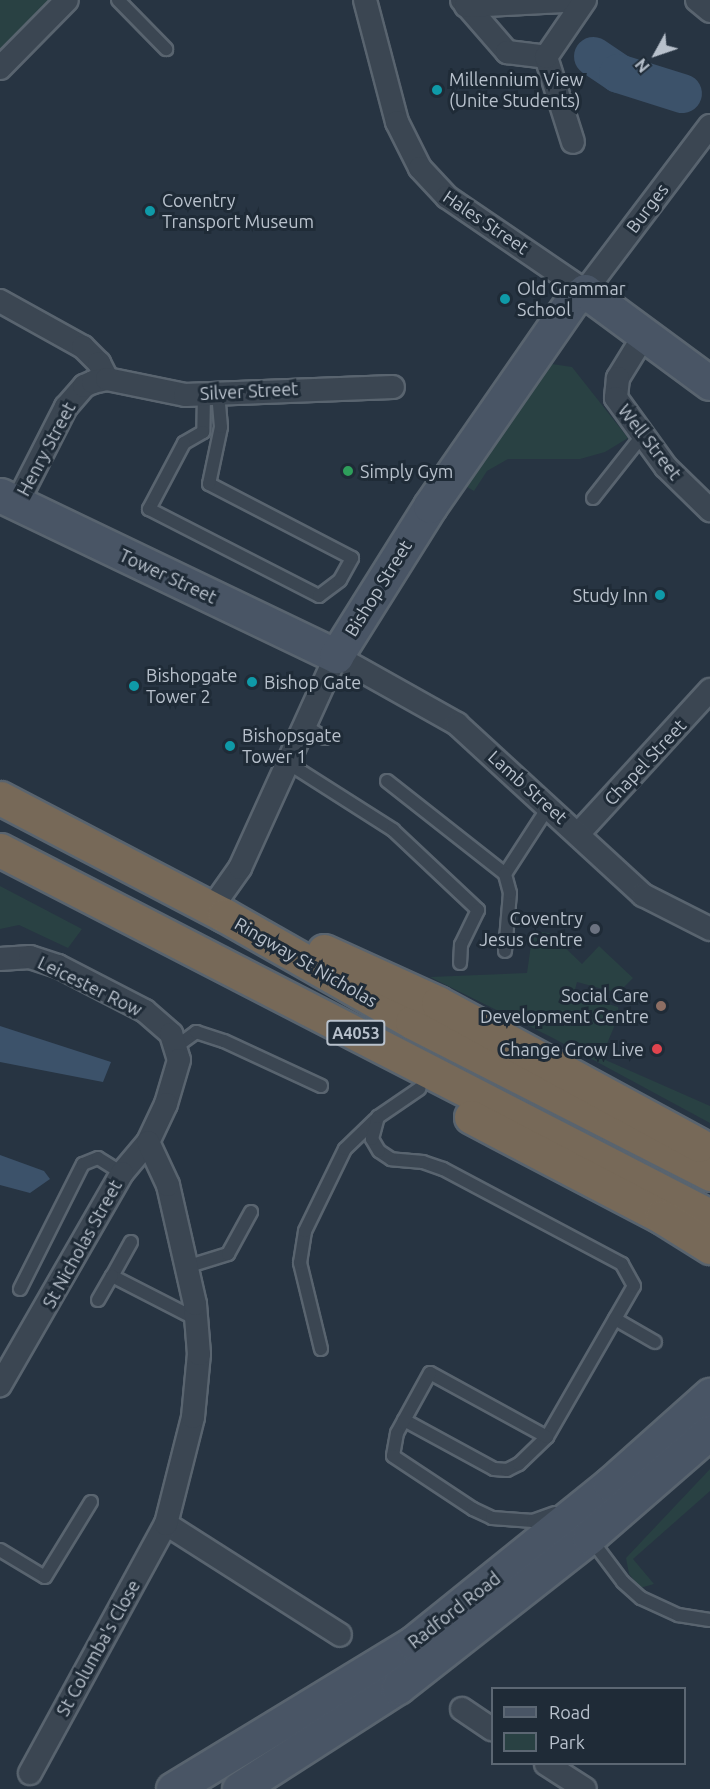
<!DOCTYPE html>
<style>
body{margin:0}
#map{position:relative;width:710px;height:1789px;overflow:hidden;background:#273442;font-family:Ubuntu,sans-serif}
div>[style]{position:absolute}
.green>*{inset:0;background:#294143}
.water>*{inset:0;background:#3c526a}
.river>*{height:39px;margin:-19.5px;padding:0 19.5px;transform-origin:19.5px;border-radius:19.5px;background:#3c526a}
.roads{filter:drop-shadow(2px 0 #59646f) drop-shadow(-2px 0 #59646f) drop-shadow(0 2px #59646f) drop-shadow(0 -2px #59646f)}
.lane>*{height:12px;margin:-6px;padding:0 6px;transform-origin:6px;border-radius:6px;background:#3b4652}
.street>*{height:22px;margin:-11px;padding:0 11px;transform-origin:11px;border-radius:11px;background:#3b4652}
.secondary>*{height:33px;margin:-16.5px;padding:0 16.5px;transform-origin:16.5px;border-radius:16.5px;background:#495565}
.highway>*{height:33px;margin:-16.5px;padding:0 16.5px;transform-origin:16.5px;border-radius:16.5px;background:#776958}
.dots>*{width:16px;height:16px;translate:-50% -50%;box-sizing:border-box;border:3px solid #1f2b37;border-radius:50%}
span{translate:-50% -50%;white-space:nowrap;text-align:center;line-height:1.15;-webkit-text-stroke:6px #1f2b37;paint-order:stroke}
.shield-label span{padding:2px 4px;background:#1f2b37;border:2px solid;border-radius:4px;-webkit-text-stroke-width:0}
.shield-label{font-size:16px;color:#b8c1cc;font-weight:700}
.poi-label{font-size:18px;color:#b8c1cc}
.left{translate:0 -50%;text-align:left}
.right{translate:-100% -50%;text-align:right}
.street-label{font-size:18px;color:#b8c1cc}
.legend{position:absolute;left:491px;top:1687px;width:195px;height:78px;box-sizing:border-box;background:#1f2b37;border:2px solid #5c6773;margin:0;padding:8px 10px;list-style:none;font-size:18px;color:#b8c1cc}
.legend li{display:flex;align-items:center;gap:12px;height:30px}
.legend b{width:30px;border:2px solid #5c6773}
.north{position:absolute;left:626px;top:24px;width:60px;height:60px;-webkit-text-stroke:4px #1f2b37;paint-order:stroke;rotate:230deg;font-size:16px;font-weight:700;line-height:24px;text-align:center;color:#b8c1cc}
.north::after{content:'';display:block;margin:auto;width:21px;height:27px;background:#b8c1cc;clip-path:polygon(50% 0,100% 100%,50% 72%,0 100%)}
</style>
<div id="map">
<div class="green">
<div style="clip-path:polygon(0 0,56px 0,0 56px)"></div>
<div style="clip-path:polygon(552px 364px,572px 367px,628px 438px,605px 452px,580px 459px,508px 459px,487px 471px,474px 491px,462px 484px,528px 384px)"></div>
<div style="clip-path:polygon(0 886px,82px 929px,68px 948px,19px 925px,0 929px)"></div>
<div style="clip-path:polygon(533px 931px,550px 933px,582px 964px,599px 946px,633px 978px,618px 993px,577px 982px,574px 993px,618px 1007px,619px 1015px,601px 1058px,710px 1106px,710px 1123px,551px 1037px,430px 977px,527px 973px)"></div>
<div style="clip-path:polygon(710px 1469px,710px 1491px,633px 1559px,654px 1584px,640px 1588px,629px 1574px,626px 1558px)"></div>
</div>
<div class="water">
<div style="clip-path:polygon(0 1026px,111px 1062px,103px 1082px,0 1062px)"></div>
<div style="clip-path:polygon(0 1155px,44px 1171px,50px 1179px,30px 1193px,0 1185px)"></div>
</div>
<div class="river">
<div style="left:593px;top:56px;width:30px;rotate:34deg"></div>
<div style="left:618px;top:73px;width:67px;rotate:17.4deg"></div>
</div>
<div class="roads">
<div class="lane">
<div style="left:118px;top:0;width:69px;rotate:45.6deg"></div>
<div style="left:204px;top:393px;width:39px;rotate:91deg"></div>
<div style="left:203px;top:432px;width:22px;rotate:150deg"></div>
<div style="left:184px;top:443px;width:75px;rotate:117.9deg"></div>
<div style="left:149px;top:509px;width:191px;rotate:27.1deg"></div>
<div style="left:319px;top:596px;width:26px;rotate:-37deg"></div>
<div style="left:340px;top:580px;width:25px;rotate:-61deg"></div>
<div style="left:352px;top:558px;width:161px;rotate:-152.6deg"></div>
<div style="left:209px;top:484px;width:58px;rotate:-78.1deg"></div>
<div style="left:221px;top:427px;width:35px;rotate:-95deg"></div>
<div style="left:593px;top:498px;width:79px;rotate:-51.7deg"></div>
<div style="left:306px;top:727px;width:22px;rotate:30deg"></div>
<div style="left:288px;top:763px;width:125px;rotate:32.5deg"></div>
<div style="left:393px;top:830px;width:117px;rotate:43.3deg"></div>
<div style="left:478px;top:910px;width:39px;rotate:116deg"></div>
<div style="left:461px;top:945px;width:18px;rotate:93deg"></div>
<div style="left:387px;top:781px;width:150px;rotate:38.2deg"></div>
<div style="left:505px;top:874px;width:81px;rotate:-57.1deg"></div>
<div style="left:505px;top:951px;width:58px;rotate:-85.1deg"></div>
<div style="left:510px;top:893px;width:20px;rotate:-105deg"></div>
<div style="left:177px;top:1046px;width:24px;rotate:-36deg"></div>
<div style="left:196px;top:1032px;width:29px;rotate:18deg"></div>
<div style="left:224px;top:1041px;width:107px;rotate:24.9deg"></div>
<div style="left:131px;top:1242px;width:39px;rotate:119deg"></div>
<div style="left:112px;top:1276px;width:94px;rotate:27.1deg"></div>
<div style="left:186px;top:1267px;width:44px;rotate:-17.2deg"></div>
<div style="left:228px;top:1254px;width:48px;rotate:-61.3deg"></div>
<div style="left:20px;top:1289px;width:140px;rotate:-63.3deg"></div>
<div style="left:83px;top:1164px;width:16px;rotate:-22deg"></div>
<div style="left:98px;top:1158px;width:28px;rotate:32deg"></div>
<div style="left:98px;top:1300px;width:28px;rotate:-60deg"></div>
<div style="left:615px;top:1319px;width:46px;rotate:29.9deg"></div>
<div style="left:321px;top:1349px;width:89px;rotate:-103.7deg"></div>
<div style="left:300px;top:1263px;width:32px;rotate:-81deg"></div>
<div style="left:305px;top:1231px;width:91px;rotate:-64deg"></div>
<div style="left:345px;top:1149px;width:42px;rotate:-44deg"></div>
<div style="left:404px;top:1420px;width:102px;rotate:28.6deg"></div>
<div style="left:494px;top:1469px;width:13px;rotate:4deg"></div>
<div style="left:507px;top:1470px;width:13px;rotate:-27deg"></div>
<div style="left:519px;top:1464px;width:39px;rotate:-44deg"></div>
<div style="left:547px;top:1437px;width:174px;rotate:-60.1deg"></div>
<div style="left:634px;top:1286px;width:25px;rotate:-119deg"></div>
<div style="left:622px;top:1264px;width:203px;rotate:-152deg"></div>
<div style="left:443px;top:1169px;width:21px;rotate:-161deg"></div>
<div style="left:423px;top:1162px;width:32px;rotate:-175deg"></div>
<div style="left:391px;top:1159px;width:14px;rotate:-146deg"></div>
<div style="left:379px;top:1151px;width:14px;rotate:-120deg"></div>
<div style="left:372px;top:1139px;width:23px;rotate:-75deg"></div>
<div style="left:378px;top:1117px;width:50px;rotate:-34.3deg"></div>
<div style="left:547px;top:1437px;width:133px;rotate:-151.3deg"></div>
<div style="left:430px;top:1373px;width:68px;rotate:118.8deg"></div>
<div style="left:397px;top:1433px;width:23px;rotate:100deg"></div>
<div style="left:393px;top:1456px;width:96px;rotate:33.5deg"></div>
<div style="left:473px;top:1509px;width:21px;rotate:25deg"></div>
<div style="left:492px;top:1518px;width:41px;rotate:4.2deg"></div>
<div style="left:533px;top:1521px;width:23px;rotate:-20deg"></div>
<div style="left:590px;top:1538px;width:55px;rotate:53.1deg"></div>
<div style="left:623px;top:1582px;width:24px;rotate:42deg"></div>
<div style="left:641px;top:1598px;width:41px;rotate:24.7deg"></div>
<div style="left:678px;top:1615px;width:32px;rotate:9deg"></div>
<div style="left:0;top:1550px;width:52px;rotate:31deg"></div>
<div style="left:45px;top:1577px;width:88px;rotate:-58.5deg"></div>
</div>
<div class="street">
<div style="left:365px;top:0;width:126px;rotate:75.3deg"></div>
<div style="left:397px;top:122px;width:51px;rotate:63.4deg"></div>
<div style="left:420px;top:168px;width:40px;rotate:47deg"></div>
<div style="left:447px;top:197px;width:167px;rotate:34.3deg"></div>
<div style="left:585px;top:291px;width:207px;rotate:-52.9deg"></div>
<div style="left:462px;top:0;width:69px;rotate:49.1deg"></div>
<div style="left:507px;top:52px;width:39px;rotate:7deg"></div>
<div style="left:697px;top:0;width:17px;rotate:40deg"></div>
<div style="left:466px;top:6px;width:117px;rotate:-2.9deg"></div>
<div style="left:546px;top:57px;width:89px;rotate:72.4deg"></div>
<div style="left:546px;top:57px;width:69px;rotate:-55.6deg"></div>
<div style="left:0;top:68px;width:95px;rotate:-45.4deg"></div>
<div style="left:0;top:301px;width:95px;rotate:29deg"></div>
<div style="left:83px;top:347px;width:23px;rotate:45deg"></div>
<div style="left:99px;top:363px;width:18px;rotate:63deg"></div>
<div style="left:645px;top:334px;width:52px;rotate:121.5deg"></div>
<div style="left:618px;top:378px;width:20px;rotate:96deg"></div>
<div style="left:616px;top:398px;width:85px;rotate:54.1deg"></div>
<div style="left:666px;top:467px;width:62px;rotate:44.3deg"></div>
<div style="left:17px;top:503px;width:108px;rotate:-63deg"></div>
<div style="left:66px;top:407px;width:28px;rotate:-49deg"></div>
<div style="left:84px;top:386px;width:10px;rotate:-24deg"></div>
<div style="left:93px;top:382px;width:14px;rotate:-12deg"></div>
<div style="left:107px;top:379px;width:80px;rotate:11.6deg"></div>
<div style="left:185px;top:395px;width:208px;rotate:-2.2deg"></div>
<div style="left:579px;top:833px;width:194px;rotate:-47.5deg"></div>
<div style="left:211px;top:909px;width:50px;rotate:-54.7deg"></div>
<div style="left:240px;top:868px;width:233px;rotate:-65.6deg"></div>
<div style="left:336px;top:656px;width:139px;rotate:29.3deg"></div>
<div style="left:457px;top:724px;width:253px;rotate:42.6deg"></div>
<div style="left:643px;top:895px;width:75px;rotate:26.9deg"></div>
<div style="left:0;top:959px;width:30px;rotate:-4deg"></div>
<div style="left:30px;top:957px;width:29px;rotate:18deg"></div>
<div style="left:58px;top:966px;width:98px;rotate:27.3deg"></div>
<div style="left:145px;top:1011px;width:35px;rotate:41deg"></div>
<div style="left:171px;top:1034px;width:27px;rotate:73deg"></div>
<div style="left:179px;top:1060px;width:46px;rotate:106.5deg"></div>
<div style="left:166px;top:1104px;width:42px;rotate:115.3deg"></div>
<div style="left:148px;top:1142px;width:40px;rotate:130deg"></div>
<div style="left:122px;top:1173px;width:245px;rotate:119.9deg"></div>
<div style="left:166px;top:1524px;width:206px;rotate:32.5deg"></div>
<div style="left:462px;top:1709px;width:36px;rotate:34deg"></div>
<div style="left:546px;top:1764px;width:46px;rotate:32.7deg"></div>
<div style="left:30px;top:1773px;width:284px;rotate:-61.4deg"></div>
<div style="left:166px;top:1524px;width:110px;rotate:-75.8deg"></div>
<div style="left:193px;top:1417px;width:63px;rotate:-84.6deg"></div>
<div style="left:199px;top:1354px;width:50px;rotate:-94.6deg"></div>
<div style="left:195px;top:1304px;width:122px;rotate:-102.8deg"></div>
<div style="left:168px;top:1185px;width:47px;rotate:-114.9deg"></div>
</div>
<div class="secondary">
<div style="left:0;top:495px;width:373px;rotate:25.6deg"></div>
<div style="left:336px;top:656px;width:177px;rotate:-57.9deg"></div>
<div style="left:430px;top:506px;width:249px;rotate:-55.3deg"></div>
<div style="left:572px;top:301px;width:16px;rotate:-38deg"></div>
<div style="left:585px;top:291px;width:155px;rotate:36.4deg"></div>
<div style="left:173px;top:1789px;width:281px;rotate:-31.3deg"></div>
<div style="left:413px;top:1643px;width:253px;rotate:-38.9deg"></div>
<div style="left:610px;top:1484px;width:134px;rotate:-41.7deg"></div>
<div style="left:239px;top:1789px;width:189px;rotate:-32.7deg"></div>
<div style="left:398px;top:1687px;width:243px;rotate:-38.1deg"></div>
<div style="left:589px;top:1537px;width:160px;rotate:-41deg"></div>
</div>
<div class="highway">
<div style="left:0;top:798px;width:253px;rotate:27.6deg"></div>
<div style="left:224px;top:915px;width:216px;rotate:29.6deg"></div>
<div style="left:412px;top:1022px;width:335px;rotate:27deg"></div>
<div style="left:0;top:850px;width:799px;rotate:27.27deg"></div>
<div style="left:324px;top:951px;width:125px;rotate:24.5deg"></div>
<div style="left:438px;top:1003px;width:297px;rotate:28.5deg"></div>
<div style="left:471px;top:1117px;width:216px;rotate:27.6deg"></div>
<div style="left:662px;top:1217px;width:57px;rotate:32deg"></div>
</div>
</div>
<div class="dots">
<div style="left:437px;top:90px;background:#0f9aa8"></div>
<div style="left:150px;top:211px;background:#0f9aa8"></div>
<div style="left:505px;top:299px;background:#0f9aa8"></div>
<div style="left:348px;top:471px;background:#2e9e5b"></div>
<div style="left:660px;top:595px;background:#0f9aa8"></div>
<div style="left:252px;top:682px;background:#0f9aa8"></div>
<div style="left:134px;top:686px;background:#0f9aa8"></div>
<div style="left:230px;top:746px;background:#0f9aa8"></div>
<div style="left:595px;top:929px;background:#6b7280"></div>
<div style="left:661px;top:1006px;background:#8d6e63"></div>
<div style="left:657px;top:1049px;background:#e0444e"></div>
</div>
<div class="shield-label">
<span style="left:356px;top:1033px">A4053</span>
</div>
<div class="poi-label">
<span class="left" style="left:449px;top:90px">Millennium View<br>(Unite Students)</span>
<span class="left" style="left:162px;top:211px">Coventry<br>Transport Museum</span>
<span class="left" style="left:517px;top:299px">Old Grammar<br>School</span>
<span class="left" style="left:360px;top:471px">Simply Gym</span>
<span class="right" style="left:648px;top:595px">Study Inn</span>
<span class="left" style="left:146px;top:686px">Bishopgate<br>Tower 2</span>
<span class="left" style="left:264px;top:682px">Bishop Gate</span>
<span class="left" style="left:242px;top:746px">Bishopsgate<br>Tower 1</span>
<span class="right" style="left:583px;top:929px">Coventry<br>Jesus Centre</span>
<span class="right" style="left:649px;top:1006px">Social Care<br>Development Centre</span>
<span class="right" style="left:644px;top:1049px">Change Grow Live</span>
</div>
<div class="street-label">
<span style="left:647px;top:208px;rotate:-53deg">Burges</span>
<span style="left:486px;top:222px;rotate:34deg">Hales Street</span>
<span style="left:249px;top:391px;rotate:-3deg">Silver Street</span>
<span style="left:650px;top:442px;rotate:52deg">Well Street</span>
<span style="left:46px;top:449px;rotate:-62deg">Henry Street</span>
<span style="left:168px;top:576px;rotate:25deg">Tower Street</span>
<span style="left:378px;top:588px;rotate:-58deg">Bishop Street</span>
<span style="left:645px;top:762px;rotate:-47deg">Chapel Street</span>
<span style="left:528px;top:787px;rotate:42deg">Lamb Street</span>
<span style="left:306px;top:962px;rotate:30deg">Ringway St Nicholas</span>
<span style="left:90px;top:986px;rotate:26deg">Leicester Row</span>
<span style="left:82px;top:1244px;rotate:-61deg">St Nicholas Street</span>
<span style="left:454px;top:1610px;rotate:-38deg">Radford Road</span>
<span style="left:98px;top:1648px;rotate:-61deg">St Columba's Close</span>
</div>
<ul class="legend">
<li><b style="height:8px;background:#495565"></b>Road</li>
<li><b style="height:16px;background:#294143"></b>Park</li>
</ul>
<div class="north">N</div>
</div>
